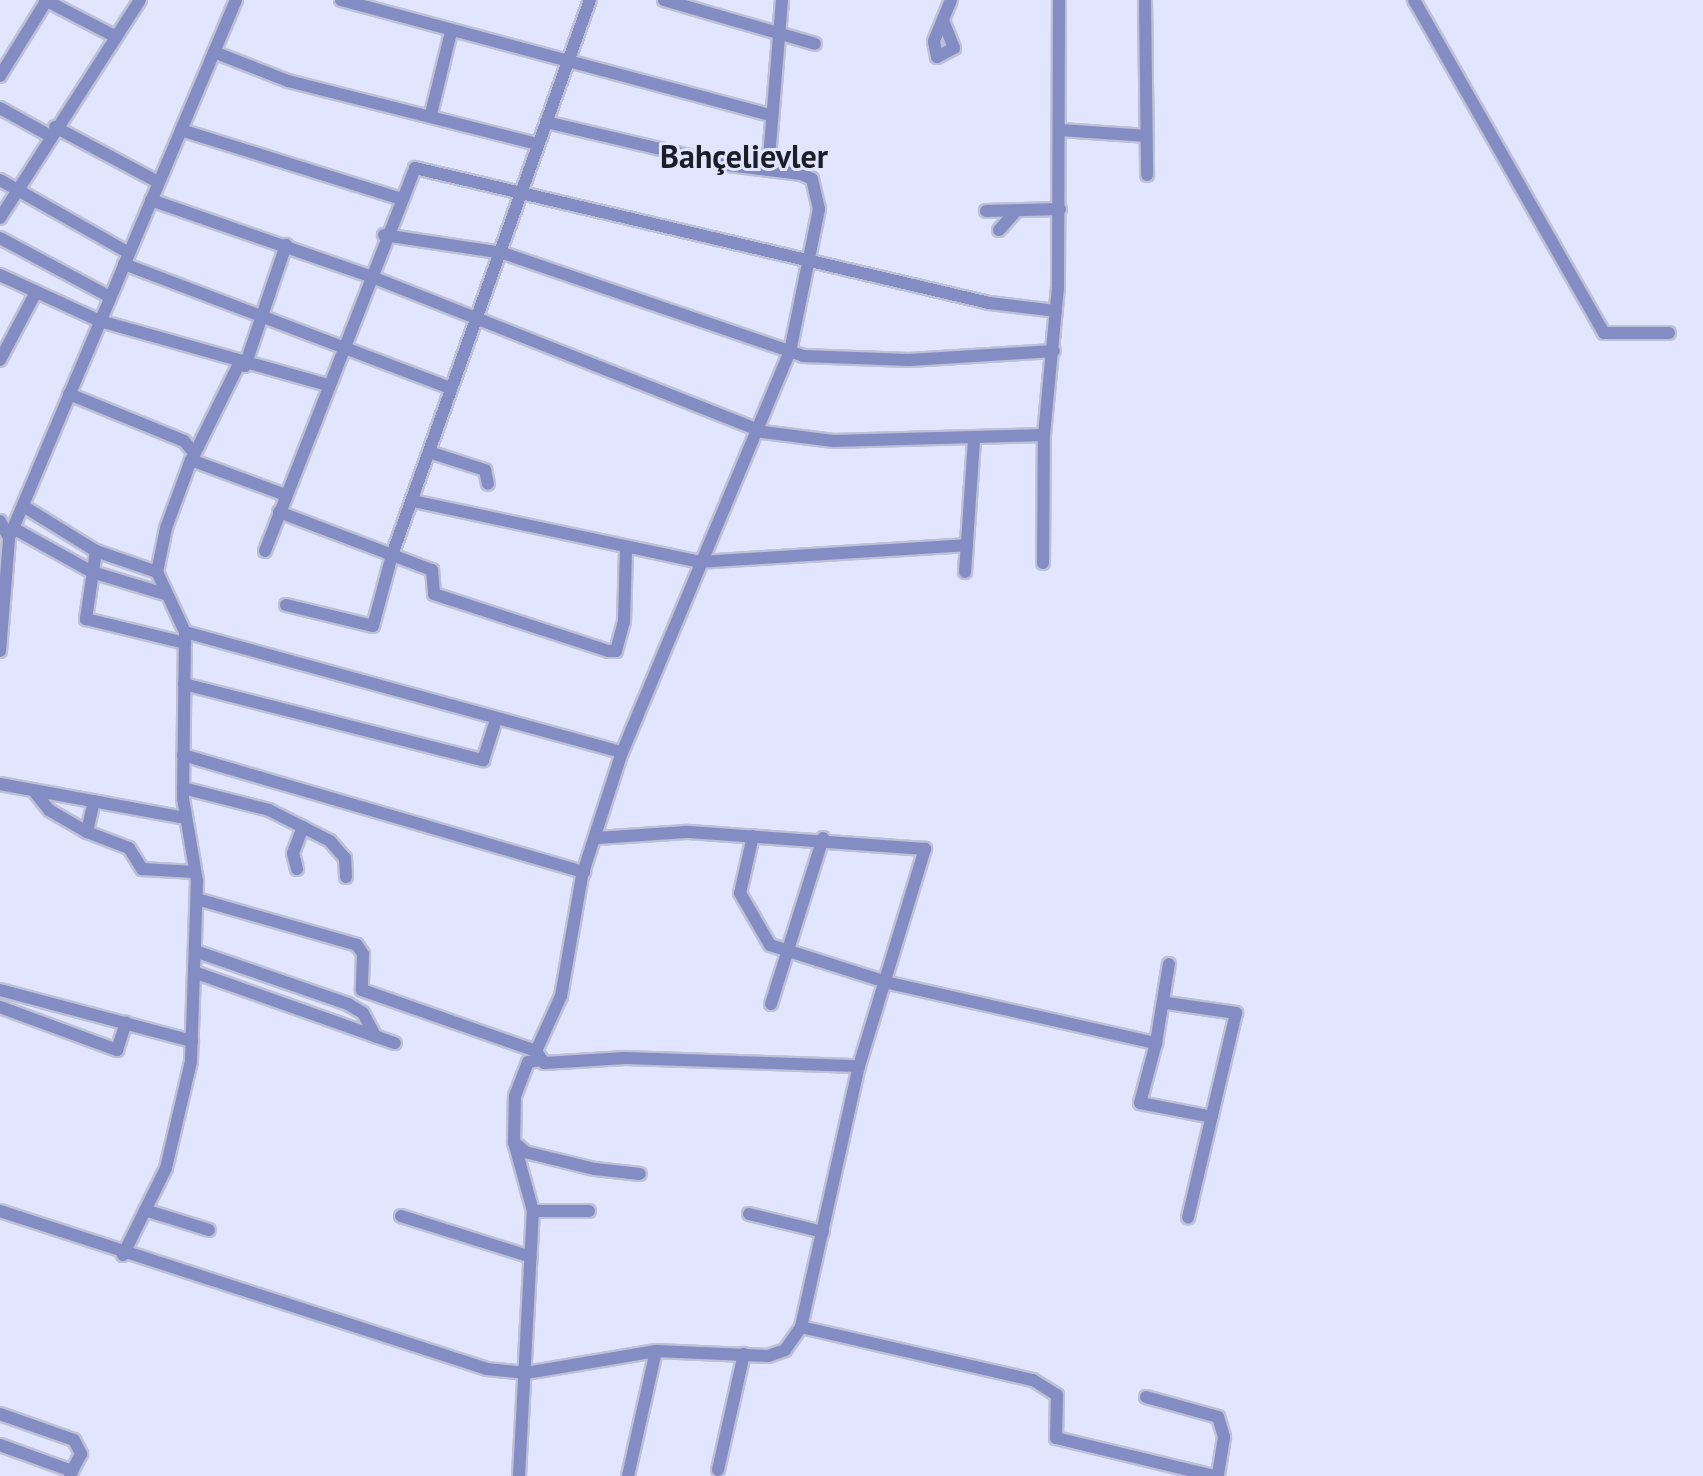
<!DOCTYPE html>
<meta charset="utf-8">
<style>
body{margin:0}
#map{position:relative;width:1703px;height:1476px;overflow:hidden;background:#e1e5fd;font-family:"PT Sans",sans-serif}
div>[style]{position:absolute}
.roads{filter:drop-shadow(2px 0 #bdc1d6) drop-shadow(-2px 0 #bdc1d6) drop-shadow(0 2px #bdc1d6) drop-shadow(0 -2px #bdc1d6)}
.minor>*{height:12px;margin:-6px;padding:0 6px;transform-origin:6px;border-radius:6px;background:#848cc4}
span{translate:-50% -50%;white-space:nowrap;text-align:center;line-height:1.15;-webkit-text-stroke:6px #e1e5fd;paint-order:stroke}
.district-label{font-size:32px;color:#1b1d27;font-weight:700}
</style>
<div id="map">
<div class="roads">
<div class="minor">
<div style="left:45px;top:0;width:80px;rotate:27.5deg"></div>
<div style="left:341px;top:0;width:445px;rotate:15deg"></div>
<div style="left:664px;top:0;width:157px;rotate:16.2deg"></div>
<div style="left:1145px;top:0;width:175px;rotate:89.3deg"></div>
<div style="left:1414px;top:0;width:383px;rotate:60.3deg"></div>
<div style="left:1604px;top:333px;width:65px"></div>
<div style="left:944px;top:23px;width:27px;rotate:68deg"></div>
<div style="left:954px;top:48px;width:19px;rotate:152deg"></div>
<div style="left:937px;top:57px;width:16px;rotate:-101deg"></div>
<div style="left:934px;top:41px;width:44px;rotate:-67.5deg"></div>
<div style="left:214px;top:52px;width:79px;rotate:21.4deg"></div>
<div style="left:288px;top:81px;width:257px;rotate:14.2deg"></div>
<div style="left:0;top:76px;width:89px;rotate:-58.3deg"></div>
<div style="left:0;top:108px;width:57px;rotate:29.2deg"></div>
<div style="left:431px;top:114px;width:84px;rotate:-76.3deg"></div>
<div style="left:546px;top:122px;width:187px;rotate:13.3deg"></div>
<div style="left:728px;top:165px;width:74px;rotate:7deg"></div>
<div style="left:801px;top:174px;width:12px;rotate:24deg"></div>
<div style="left:812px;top:179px;width:31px;rotate:77deg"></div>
<div style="left:819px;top:209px;width:145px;rotate:101.5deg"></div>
<div style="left:790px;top:351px;width:435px;rotate:112.7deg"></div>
<div style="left:622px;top:752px;width:130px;rotate:107.9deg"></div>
<div style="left:582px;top:876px;width:122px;rotate:99.9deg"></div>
<div style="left:561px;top:996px;width:60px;rotate:114.4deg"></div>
<div style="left:536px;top:1051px;width:14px;rotate:56deg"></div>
<div style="left:544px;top:1063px;width:81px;rotate:-3.5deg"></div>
<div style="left:625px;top:1058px;width:234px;rotate:2deg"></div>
<div style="left:55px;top:127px;width:117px;rotate:28.1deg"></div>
<div style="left:181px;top:130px;width:231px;rotate:17.4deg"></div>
<div style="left:1059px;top:130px;width:87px;rotate:3.9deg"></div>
<div style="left:768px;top:170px;width:171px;rotate:-85.3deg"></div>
<div style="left:0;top:180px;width:148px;rotate:29.5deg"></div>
<div style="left:151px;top:200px;width:234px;rotate:19.2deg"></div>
<div style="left:372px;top:277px;width:421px;rotate:21.6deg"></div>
<div style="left:763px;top:432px;width:71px;rotate:7.3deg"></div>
<div style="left:833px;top:441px;width:211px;rotate:-1.6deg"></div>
<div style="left:1044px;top:435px;width:148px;rotate:-84.6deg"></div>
<div style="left:1058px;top:288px;width:288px;rotate:-89.8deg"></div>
<div style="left:986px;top:211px;width:74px;rotate:-1.5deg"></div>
<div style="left:0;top:218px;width:259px;rotate:-57.3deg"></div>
<div style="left:999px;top:230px;width:25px;rotate:-48deg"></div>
<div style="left:384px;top:235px;width:120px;rotate:8.6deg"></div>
<div style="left:503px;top:253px;width:317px;rotate:18.9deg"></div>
<div style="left:803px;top:356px;width:106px;rotate:2.2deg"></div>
<div style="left:909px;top:360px;width:145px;rotate:-3.6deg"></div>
<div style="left:0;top:238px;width:125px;rotate:28.2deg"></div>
<div style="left:124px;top:264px;width:350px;rotate:20.8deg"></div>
<div style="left:0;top:275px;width:110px;rotate:24.7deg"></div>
<div style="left:100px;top:321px;width:236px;rotate:15.7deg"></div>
<div style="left:0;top:360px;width:77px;rotate:-62.1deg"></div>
<div style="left:245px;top:366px;width:128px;rotate:-71.3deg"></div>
<div style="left:69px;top:394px;width:124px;rotate:22.2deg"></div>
<div style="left:184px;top:441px;width:16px;rotate:50deg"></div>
<div style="left:432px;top:453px;width:56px;rotate:17.8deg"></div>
<div style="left:485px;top:470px;width:14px;rotate:78deg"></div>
<div style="left:192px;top:459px;width:106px;rotate:-63.7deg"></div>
<div style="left:413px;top:501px;width:292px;rotate:12deg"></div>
<div style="left:699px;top:562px;width:268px;rotate:-3.6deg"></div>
<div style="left:23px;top:506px;width:86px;rotate:31.7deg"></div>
<div style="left:96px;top:551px;width:65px;rotate:19deg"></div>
<div style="left:279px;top:512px;width:164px;rotate:20.8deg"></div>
<div style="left:432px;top:570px;width:24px;rotate:85deg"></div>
<div style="left:434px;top:594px;width:183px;rotate:18.1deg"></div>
<div style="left:608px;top:651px;width:8px"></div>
<div style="left:616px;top:651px;width:30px;rotate:-75deg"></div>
<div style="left:624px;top:622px;width:72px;rotate:-88.4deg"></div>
<div style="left:0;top:521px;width:19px;rotate:62deg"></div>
<div style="left:13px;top:528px;width:90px;rotate:29.1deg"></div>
<div style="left:92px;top:572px;width:76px;rotate:16.8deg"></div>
<div style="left:96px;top:551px;width:69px;rotate:98.4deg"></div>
<div style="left:86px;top:619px;width:102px;rotate:13.6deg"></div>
<div style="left:265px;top:551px;width:411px;rotate:-68.6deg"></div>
<div style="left:415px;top:168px;width:590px;rotate:13.23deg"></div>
<div style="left:989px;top:303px;width:67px;rotate:6.8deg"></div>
<div style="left:1043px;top:563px;width:128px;rotate:-89.6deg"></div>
<div style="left:965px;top:572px;width:132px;rotate:-86.1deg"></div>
<div style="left:286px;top:605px;width:89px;rotate:13.6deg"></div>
<div style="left:373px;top:626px;width:73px;rotate:-75deg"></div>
<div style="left:392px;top:555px;width:589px;rotate:-70.37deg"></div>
<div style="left:185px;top:632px;width:453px;rotate:15.4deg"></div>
<div style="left:0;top:651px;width:113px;rotate:-85.4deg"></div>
<div style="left:9px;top:538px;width:584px;rotate:-67.12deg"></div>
<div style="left:184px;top:684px;width:309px;rotate:14.3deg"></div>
<div style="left:483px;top:760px;width:40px;rotate:-72deg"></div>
<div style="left:183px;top:755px;width:418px;rotate:16.3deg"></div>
<div style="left:0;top:784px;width:189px;rotate:10.4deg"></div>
<div style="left:183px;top:788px;width:89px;rotate:14.3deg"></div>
<div style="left:269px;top:810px;width:68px;rotate:26.9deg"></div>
<div style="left:330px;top:841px;width:23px;rotate:49deg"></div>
<div style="left:345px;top:858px;width:19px;rotate:87deg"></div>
<div style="left:33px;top:790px;width:26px;rotate:51deg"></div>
<div style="left:49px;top:810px;width:44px;rotate:30.1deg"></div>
<div style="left:94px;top:801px;width:32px;rotate:103deg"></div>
<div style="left:87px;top:832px;width:45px;rotate:20.9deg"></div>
<div style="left:129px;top:848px;width:25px;rotate:58deg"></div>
<div style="left:142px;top:869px;width:53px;rotate:3.2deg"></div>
<div style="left:753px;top:836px;width:58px;rotate:102.8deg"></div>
<div style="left:740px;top:893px;width:60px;rotate:60deg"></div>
<div style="left:770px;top:945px;width:125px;rotate:17.7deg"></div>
<div style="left:889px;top:983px;width:274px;rotate:12.7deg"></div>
<div style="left:1156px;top:1043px;width:62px;rotate:104.9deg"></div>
<div style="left:1140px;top:1103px;width:73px;rotate:11deg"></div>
<div style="left:297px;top:869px;width:16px;rotate:-104deg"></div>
<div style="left:293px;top:853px;width:28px;rotate:-69deg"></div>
<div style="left:197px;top:899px;width:166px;rotate:16deg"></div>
<div style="left:357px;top:945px;width:11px;rotate:56deg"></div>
<div style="left:363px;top:954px;width:36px;rotate:92deg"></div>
<div style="left:362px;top:990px;width:184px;rotate:19.3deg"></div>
<div style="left:195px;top:951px;width:162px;rotate:19.1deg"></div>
<div style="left:348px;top:1004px;width:17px;rotate:31deg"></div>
<div style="left:363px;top:1013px;width:27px;rotate:62deg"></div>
<div style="left:194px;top:972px;width:213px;rotate:19.5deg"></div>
<div style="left:0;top:990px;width:199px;rotate:14.9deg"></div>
<div style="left:1167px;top:1003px;width:70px;rotate:8.2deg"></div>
<div style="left:1236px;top:1013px;width:210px;rotate:103.2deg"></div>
<div style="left:771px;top:1004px;width:174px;rotate:-72.6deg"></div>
<div style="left:0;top:1007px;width:125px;rotate:20.2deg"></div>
<div style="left:117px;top:1050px;width:29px;rotate:-72deg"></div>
<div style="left:1156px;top:1043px;width:80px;rotate:-80.7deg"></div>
<div style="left:514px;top:1142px;width:15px;rotate:42deg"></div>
<div style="left:525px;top:1152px;width:72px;rotate:13.7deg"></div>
<div style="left:595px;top:1169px;width:45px;rotate:6.3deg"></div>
<div style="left:145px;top:1210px;width:67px;rotate:17.4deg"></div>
<div style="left:0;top:1211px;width:512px;rotate:17.97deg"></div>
<div style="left:487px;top:1369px;width:39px;rotate:6deg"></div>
<div style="left:526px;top:1373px;width:132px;rotate:-9.6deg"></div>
<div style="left:656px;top:1351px;width:112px;rotate:2.6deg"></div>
<div style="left:768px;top:1356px;width:18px;rotate:-19deg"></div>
<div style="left:785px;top:1350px;width:28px;rotate:-55deg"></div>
<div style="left:801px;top:1327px;width:267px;rotate:-77.5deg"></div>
<div style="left:859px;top:1066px;width:227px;rotate:-73.1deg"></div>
<div style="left:925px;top:849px;width:240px;rotate:-175.9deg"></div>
<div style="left:686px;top:832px;width:89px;rotate:176.1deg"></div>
<div style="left:533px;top:1211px;width:56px"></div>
<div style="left:749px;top:1214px;width:76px;rotate:13.7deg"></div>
<div style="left:401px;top:1216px;width:136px;rotate:17.5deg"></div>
<div style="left:123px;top:1255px;width:97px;rotate:-63.7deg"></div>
<div style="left:166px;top:1168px;width:110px;rotate:-76.8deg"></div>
<div style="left:191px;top:1061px;width:180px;rotate:-88.1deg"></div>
<div style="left:197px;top:881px;width:84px;rotate:-99.6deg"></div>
<div style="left:183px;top:798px;width:166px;rotate:-89.3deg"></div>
<div style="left:185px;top:632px;width:66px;rotate:-115deg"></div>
<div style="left:157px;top:572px;width:45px;rotate:-78.4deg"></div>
<div style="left:166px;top:528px;width:72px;rotate:-69.8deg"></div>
<div style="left:191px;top:460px;width:100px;rotate:20.4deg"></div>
<div style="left:801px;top:1327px;width:238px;rotate:12.9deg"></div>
<div style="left:1033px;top:1380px;width:28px;rotate:32deg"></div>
<div style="left:1057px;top:1395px;width:43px;rotate:91.3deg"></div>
<div style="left:1056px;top:1438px;width:163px;rotate:13.5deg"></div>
<div style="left:1146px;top:1397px;width:75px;rotate:15.5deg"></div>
<div style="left:1218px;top:1417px;width:21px;rotate:73deg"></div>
<div style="left:1224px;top:1437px;width:39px;rotate:99deg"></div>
<div style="left:0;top:1414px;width:78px;rotate:19.4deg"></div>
<div style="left:74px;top:1440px;width:16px;rotate:63deg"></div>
<div style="left:81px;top:1454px;width:19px;rotate:118deg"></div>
<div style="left:0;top:1445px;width:77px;rotate:19.9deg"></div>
<div style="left:72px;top:1471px;width:5px;rotate:112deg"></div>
<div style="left:718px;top:1470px;width:119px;rotate:-77.4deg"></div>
<div style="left:519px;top:1476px;width:265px;rotate:-87deg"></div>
<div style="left:533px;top:1211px;width:72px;rotate:-105.4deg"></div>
<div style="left:514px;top:1142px;width:46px;rotate:-88.8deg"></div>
<div style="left:515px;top:1096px;width:36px;rotate:-69deg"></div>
<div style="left:528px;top:1062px;width:12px;rotate:-9deg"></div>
<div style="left:628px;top:1476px;width:128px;rotate:-77.4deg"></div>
</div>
</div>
<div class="district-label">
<span style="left:744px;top:156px">Bahçelievler</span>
</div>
</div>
